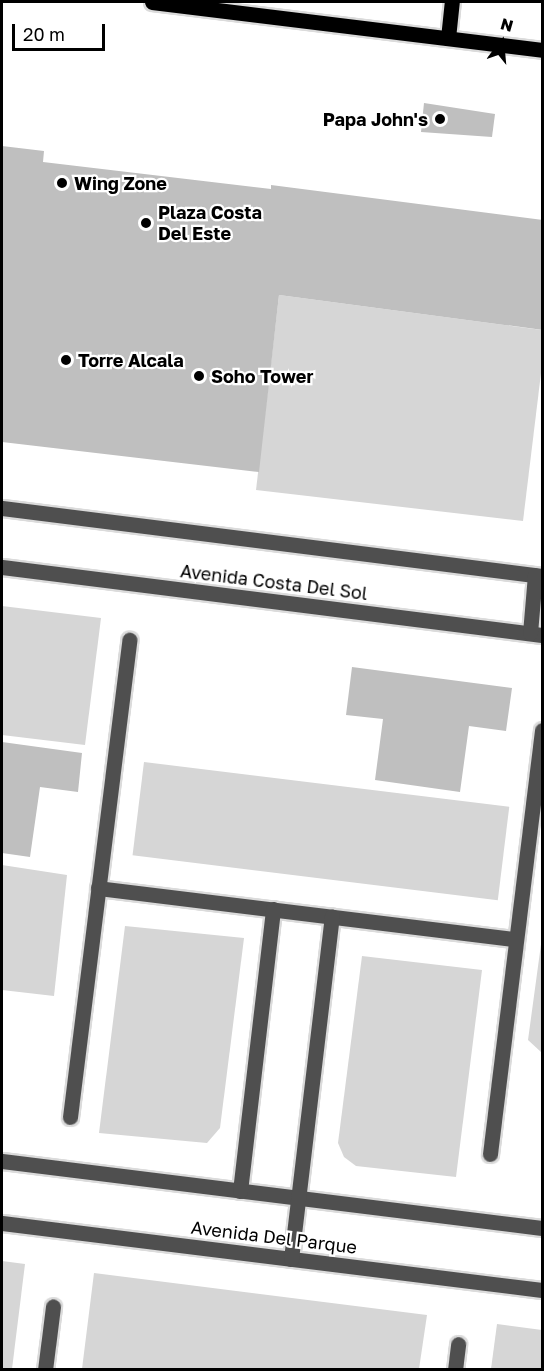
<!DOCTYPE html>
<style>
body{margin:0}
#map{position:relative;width:544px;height:1371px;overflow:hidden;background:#fff;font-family:"Golos Text",sans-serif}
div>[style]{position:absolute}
.green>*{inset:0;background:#d6d6d6;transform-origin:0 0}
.building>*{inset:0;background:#bfbfbf}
.roads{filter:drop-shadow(2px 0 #dbdbdb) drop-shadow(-2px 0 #dbdbdb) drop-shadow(0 2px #dbdbdb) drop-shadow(0 -2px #dbdbdb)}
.minor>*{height:15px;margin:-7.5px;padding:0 7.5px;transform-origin:7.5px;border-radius:7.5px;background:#4f4f4f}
.major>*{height:15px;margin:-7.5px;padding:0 7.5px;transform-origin:7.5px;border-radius:7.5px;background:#000}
.dots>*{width:16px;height:16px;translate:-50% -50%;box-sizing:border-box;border:3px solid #fff;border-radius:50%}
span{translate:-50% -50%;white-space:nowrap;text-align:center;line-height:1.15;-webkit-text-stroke:4.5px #fff;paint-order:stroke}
.poi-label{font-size:18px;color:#000;font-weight:700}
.right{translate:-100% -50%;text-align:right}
.left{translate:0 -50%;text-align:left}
.street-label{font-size:18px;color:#000}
.frame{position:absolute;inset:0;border:3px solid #000;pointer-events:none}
.north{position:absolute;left:472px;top:12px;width:60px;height:60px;-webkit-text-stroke:4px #fff;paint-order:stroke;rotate:16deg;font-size:16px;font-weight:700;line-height:24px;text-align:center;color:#000}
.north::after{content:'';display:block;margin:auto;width:21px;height:27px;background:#000;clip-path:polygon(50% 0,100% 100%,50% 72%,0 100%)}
.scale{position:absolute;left:12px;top:24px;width:93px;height:27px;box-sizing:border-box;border:3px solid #000;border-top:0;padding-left:8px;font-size:18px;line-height:21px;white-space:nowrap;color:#000;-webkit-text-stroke:4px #fff;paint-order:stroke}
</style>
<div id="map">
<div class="green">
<div style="clip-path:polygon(279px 295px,542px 330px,542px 365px,523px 521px,256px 490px)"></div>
<div style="clip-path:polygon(2px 606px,101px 618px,85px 745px,2px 735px)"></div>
<div style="left:144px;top:762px;width:368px;height:94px;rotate:7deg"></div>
<div style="clip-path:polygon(2px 865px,67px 875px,54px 996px,2px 990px)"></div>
<div style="clip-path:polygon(125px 926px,244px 938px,220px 1128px,207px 1143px,99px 1133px)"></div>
<div style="clip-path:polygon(542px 937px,542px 1060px,541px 1052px,528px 1040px)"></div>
<div style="clip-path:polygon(362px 956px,482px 970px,456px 1177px,356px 1166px,344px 1157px,338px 1143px)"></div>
<div style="clip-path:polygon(2px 1261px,25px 1264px,12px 1369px,2px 1369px)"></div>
<div style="clip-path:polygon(94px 1273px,427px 1315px,419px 1369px,82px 1369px)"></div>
<div style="clip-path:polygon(497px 1324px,542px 1330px,542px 1369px,491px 1369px)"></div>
</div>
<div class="building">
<div style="clip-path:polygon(424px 103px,495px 114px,492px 137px,421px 132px)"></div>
<div style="clip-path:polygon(2px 146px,44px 151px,43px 162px,271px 189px,271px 185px,543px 220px,543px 330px,279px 295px,259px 472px,2px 442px)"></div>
<div style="clip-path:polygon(352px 667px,512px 688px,506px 731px,469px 726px,460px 792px,375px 780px,383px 719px,346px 715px)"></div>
<div style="clip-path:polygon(2px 742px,82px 753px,78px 792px,40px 787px,30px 857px,2px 853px)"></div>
</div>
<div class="roads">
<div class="minor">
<div style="left:2px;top:508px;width:544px;rotate:7.18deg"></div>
<div style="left:2px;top:567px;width:544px;rotate:7.18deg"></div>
<div style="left:530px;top:633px;width:58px;rotate:-85.1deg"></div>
<div style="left:98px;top:888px;width:419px;rotate:7deg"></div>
<div style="left:70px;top:1117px;width:481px;rotate:-82.9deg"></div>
<div style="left:490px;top:1154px;width:427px;rotate:-83deg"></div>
<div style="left:2px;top:1161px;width:544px;rotate:7.07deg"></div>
<div style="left:240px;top:1191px;width:284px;rotate:-83.3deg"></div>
<div style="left:2px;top:1223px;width:544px;rotate:7.07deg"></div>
<div style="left:291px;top:1259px;width:345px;rotate:-83.2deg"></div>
<div style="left:45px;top:1370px;width:64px;rotate:-82.8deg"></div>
<div style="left:455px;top:1370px;width:26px;rotate:-83deg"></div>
</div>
<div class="major">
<div style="left:152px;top:2px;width:393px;rotate:7deg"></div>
<div style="left:448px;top:38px;width:36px;rotate:-84deg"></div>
</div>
</div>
<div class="dots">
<div style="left:440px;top:119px;background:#000"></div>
<div style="left:62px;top:183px;background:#000"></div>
<div style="left:146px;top:223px;background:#000"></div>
<div style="left:66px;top:360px;background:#000"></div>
<div style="left:199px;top:376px;background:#000"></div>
</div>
<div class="poi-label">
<span class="right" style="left:428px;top:119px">Papa John's</span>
<span class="left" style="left:74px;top:183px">Wing Zone</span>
<span class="left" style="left:158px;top:223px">Plaza Costa<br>Del Este</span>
<span class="left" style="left:78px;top:360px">Torre Alcala</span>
<span class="left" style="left:211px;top:376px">Soho Tower</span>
</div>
<div class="street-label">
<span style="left:274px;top:582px;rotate:7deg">Avenida Costa Del Sol</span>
<span style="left:274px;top:1237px;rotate:7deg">Avenida Del Parque</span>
</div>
<div class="frame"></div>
<div class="north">N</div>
<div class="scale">20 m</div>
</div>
